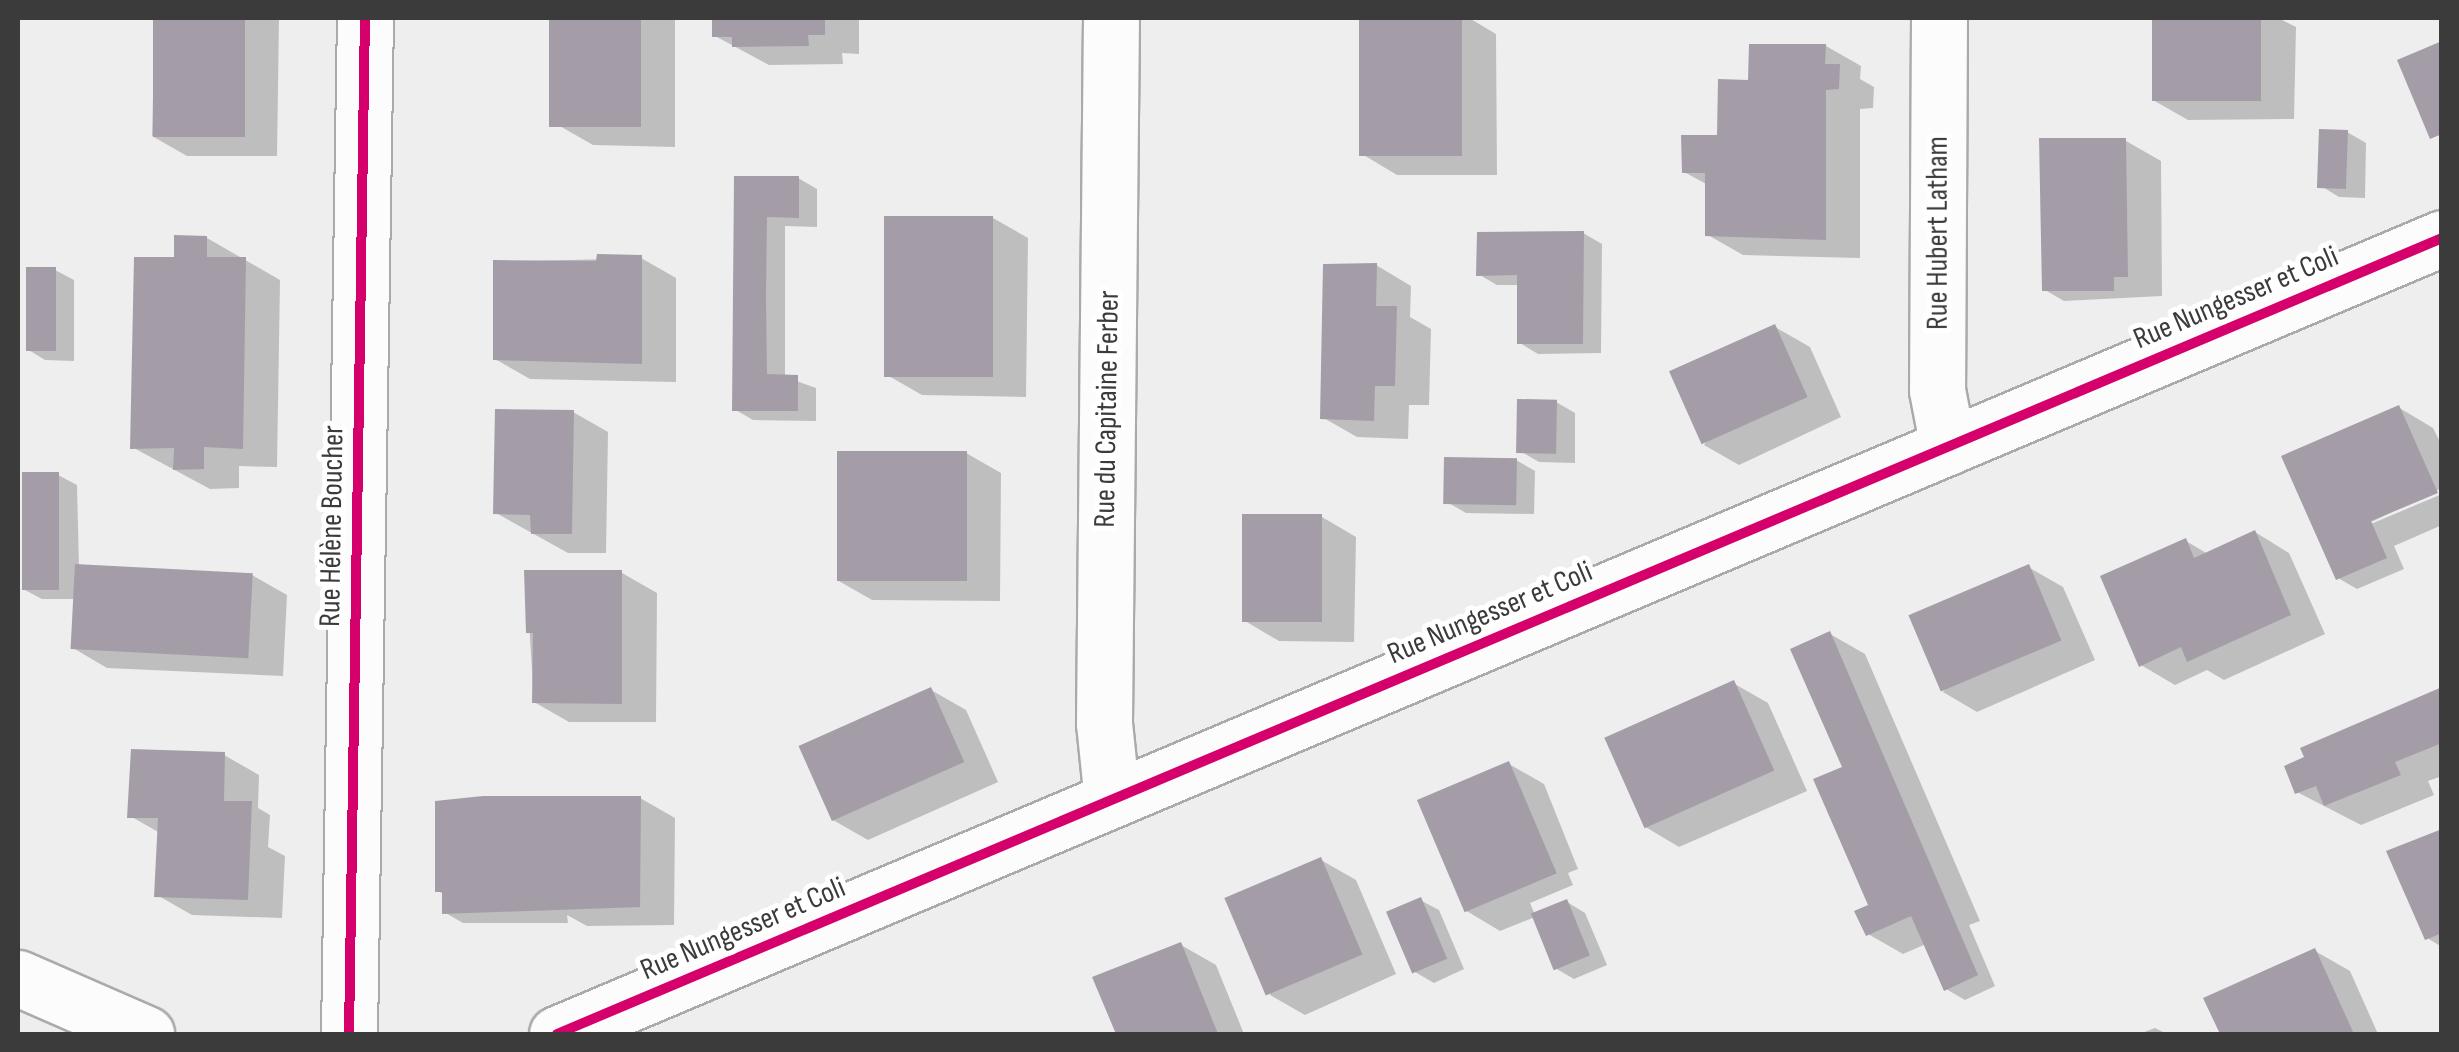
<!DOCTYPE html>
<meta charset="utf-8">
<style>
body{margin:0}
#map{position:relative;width:2459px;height:1052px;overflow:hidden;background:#eee;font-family:"Sofia Sans Condensed",sans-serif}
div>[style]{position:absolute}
.shadow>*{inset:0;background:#0003}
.building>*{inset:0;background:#a49da8;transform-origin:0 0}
.roads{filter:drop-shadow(2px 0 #aaa) drop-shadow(-2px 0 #aaa) drop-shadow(0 2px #aaa) drop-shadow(0 -2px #aaa)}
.street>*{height:55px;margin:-27.5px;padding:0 27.5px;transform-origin:27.5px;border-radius:27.5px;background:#fcfcfc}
.cycleway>*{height:10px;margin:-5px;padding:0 5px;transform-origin:5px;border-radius:5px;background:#d6006c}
span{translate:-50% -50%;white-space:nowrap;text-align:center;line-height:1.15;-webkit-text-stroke:10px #fff;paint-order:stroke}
.street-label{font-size:30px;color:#3b3b3c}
.frame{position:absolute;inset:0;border:20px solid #3b3b3c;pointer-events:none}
</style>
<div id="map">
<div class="shadow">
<div style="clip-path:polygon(155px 18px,279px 18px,277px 156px,187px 156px,152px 136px)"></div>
<div style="clip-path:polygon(552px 18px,675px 18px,675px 147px,593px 145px,558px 125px)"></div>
<div style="clip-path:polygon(715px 18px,859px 18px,859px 54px,842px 53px,843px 64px,769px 65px,715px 36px)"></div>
<div style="clip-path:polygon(1362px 18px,1491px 18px,1469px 18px,1496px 34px,1497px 175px,1397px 175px,1362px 154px)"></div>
<div style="clip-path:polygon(2154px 18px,2278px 18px,2296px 27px,2294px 119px,2188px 120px,2153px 100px)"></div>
<div style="clip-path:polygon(1826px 46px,1861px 66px,1860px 79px,1874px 87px,1873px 108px,1860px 109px,1860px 258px,1743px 255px,1708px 235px,1708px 185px,1684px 172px,1719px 138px,1750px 82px)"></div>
<div style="clip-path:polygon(2347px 132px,2366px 143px,2365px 198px,2339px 197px,2321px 186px)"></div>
<div style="clip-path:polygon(2042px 140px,2126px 141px,2161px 161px,2162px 296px,2064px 301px,2045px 290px)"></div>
<div style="clip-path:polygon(737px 178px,798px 178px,817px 189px,817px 227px,785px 226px,785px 377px,816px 388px,816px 421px,753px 420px,734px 409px)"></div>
<div style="clip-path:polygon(993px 218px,1028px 238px,1026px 397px,922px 395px,887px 375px)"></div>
<div style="clip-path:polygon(1583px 233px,1602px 244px,1601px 353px,1538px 354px,1520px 343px,1519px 285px,1497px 285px,1478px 274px)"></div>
<div style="clip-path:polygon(207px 238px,280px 280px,277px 467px,239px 466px,239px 488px,210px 489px,132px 447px,177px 259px)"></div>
<div style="clip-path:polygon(641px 258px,676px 278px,676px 382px,530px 379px,495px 359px,496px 262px)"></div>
<div style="clip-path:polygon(1376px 265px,1411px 286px,1410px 317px,1431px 329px,1429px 405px,1409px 405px,1408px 439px,1357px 437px,1322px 417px)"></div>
<div style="clip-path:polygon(55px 270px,74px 280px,74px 361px,45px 360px,27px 349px)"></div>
<div style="clip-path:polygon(1775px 327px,1810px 347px,1841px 417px,1739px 465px,1704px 445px)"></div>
<div style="clip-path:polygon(1556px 402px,1575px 413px,1575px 463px,1539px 462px,1520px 451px)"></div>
<div style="clip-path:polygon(2398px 407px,2433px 428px,2442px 446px,2442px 488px,2340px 537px,2442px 494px,2442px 525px,2394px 546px,2404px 569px,2357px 589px,2338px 578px,2284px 457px)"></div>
<div style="clip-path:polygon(573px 412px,608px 432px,606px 553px,568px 553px,496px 513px)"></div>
<div style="clip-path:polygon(966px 453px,1001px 473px,1000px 601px,872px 600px,837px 580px)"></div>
<div style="clip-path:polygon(1516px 460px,1535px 471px,1534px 514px,1466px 513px,1447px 502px)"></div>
<div style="clip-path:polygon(58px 475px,77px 485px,79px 567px,252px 575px,287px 595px,283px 676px,107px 668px,73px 648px,76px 599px,42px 599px,23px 589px)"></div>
<div style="clip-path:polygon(1322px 517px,1356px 537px,1354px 642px,1279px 641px,1245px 621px)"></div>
<div style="clip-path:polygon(2255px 532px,2289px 553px,2325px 634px,2224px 680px,2207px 670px,2175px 685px,2141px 665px,2186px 541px,2208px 554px)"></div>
<div style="clip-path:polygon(2028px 567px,2063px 587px,2095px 660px,1977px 712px,1943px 692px)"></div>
<div style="clip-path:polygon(526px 573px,622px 573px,657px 593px,656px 722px,569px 722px,534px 702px)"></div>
<div style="clip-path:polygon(1830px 634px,1865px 654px,1980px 921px,1969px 925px,1995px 986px,1965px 1000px,1946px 989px,1926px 944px,1903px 954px,1868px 934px,1871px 907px,1845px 768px)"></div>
<div style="clip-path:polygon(1733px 683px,1768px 703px,1807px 791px,1679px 847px,1644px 826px)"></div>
<div style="clip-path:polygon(2442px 689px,2442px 776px,2428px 781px,2434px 795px,2361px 825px,2297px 792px)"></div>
<div style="clip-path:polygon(931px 690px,966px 710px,998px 782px,868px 840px,833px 820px)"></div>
<div style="clip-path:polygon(224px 755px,259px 775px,258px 808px,270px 815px,268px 847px,285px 856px,282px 918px,192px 915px,157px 895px,160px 833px,130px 816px)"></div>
<div style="clip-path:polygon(1509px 764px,1544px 784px,1578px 869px,1568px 873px,1573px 885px,1530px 903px,1535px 915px,1567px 902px,1585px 913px,1607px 965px,1574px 979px,1555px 968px,1535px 917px,1500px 931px,1465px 910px)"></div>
<div style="clip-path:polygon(640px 798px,675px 818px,674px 925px,587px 926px,567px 915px,568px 923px,463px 923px,444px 912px,445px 895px,438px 891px)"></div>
<div style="clip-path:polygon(2442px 832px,2442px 947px,2427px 938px)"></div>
<div style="clip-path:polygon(1321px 860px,1356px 880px,1396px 974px,1305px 1015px,1270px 995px)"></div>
<div style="clip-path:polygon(1420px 900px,1439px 910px,1464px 969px,1434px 983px,1415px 972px)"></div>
<div style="clip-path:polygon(1181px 945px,1216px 965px,1244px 1034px,1118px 1034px,1095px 979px)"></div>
<div style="clip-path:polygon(2315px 951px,2350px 971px,2378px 1034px,2223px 1034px,2206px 1000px)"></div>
<div style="clip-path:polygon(2155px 1028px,2167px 1034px,2139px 1034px)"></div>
</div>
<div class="building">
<div style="left:153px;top:18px;width:92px;height:119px"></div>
<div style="left:549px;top:18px;width:92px;height:109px"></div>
<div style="clip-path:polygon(712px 18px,825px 18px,825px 35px,808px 35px,809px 46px,732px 47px,732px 37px,712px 37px)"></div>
<div style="left:1359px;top:18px;width:103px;height:138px"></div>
<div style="left:2152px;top:18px;width:109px;height:83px"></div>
<div style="clip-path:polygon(2442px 41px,2442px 134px,2430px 139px,2397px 60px)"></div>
<div style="clip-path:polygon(1749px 44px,1826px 44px,1825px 64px,1840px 64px,1839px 89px,1826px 90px,1826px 240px,1705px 236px,1705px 173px,1682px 173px,1681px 135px,1717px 135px,1718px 79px,1748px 80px)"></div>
<div style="left:2319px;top:129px;width:29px;height:59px;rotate:2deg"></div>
<div style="clip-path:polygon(2039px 138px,2126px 138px,2128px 277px,2114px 277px,2114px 291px,2042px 291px)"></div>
<div style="clip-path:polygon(734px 176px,799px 176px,799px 218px,767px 217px,766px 297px,767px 374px,798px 375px,798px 411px,732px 411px)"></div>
<div style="left:884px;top:216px;width:109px;height:161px"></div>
<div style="clip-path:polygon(1584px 231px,1583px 344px,1517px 344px,1517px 275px,1476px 276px,1477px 232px)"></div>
<div style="clip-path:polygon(174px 235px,207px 236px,207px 257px,246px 257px,243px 449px,204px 447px,204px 469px,173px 470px,174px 448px,130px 449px,134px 257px,174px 257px)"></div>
<div style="clip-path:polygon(597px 254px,642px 255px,642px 364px,493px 360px,493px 260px,596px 261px)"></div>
<div style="clip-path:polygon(1377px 263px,1376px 306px,1397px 306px,1395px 386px,1375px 386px,1374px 421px,1320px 419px,1323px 264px)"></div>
<div style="left:26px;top:267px;width:30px;height:84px"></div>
<div style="left:1775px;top:324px;width:80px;height:116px;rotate:66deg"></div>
<div style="left:1517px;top:399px;width:40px;height:54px;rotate:1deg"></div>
<div style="clip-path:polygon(2399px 405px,2438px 493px,2371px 521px,2387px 558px,2336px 580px,2281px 456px)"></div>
<div style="clip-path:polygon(495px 409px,574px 410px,572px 534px,531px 534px,530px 515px,493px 514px)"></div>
<div style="left:837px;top:451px;width:130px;height:130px"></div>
<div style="left:1444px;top:457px;width:73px;height:47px;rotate:1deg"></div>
<div style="left:22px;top:472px;width:37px;height:118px"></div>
<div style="left:1242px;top:514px;width:80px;height:108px"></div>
<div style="clip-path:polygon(2255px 530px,2291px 615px,2187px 662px,2181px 647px,2139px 667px,2100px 576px,2186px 538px,2194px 558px)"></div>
<div style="left:75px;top:564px;width:178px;height:85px;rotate:3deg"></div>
<div style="left:2029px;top:564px;width:83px;height:131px;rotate:67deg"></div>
<div style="clip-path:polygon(524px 570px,622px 570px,622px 704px,532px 703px,533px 633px,526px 633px)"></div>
<div style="clip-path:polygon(1830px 631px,1978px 975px,1944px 991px,1911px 916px,1866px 936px,1854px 911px,1868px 905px,1813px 779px,1842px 767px,1790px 649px)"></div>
<div style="left:1734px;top:680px;width:99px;height:142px;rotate:66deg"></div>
<div style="left:931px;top:687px;width:82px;height:145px;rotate:66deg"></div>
<div style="clip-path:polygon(2442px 687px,2442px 743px,2395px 762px,2401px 775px,2324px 806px,2316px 786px,2295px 794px,2284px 766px,2304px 757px,2300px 748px)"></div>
<div style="clip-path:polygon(131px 749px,225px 752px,224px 801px,252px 801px,248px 900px,154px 897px,158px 818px,127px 818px)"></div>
<div style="left:1509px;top:761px;width:122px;height:100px;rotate:67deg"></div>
<div style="clip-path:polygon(483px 796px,641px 796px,640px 907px,442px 914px,442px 892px,435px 892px,435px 801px)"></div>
<div style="clip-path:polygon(2442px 829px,2442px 933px,2425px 940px,2386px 851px)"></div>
<div style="left:1321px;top:857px;width:106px;height:105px;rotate:67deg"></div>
<div style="left:1421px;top:897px;width:67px;height:38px;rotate:67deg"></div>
<div style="left:1567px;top:899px;width:61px;height:39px;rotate:68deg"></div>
<div style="clip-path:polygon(1181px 942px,1218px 1034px,1116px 1034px,1092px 977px)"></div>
<div style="clip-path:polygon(2315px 948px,2354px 1034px,2220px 1034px,2203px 998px)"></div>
</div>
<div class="roads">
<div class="street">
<div style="left:1111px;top:18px;width:705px;rotate:90.57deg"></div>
<div style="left:1104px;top:723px;width:77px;rotate:84.1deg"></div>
<div style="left:1939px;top:18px;width:372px;rotate:90.3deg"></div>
<div style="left:1937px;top:390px;width:58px;rotate:79.1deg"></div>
<div style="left:18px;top:978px;width:140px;rotate:23.6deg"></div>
<div style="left:349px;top:1034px;width:1016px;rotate:-89.1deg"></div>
<div style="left:557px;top:1034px;width:2046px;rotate:-22.89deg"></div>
</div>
</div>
<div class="cycleway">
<div style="left:349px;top:1034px;width:1016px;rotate:-89.1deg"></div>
<div style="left:557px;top:1034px;width:2046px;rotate:-22.89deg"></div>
</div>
<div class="street-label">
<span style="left:1938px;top:233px;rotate:-90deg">Rue Hubert Latham</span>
<span style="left:2236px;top:298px;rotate:-23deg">Rue Nungesser et Coli</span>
<span style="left:1107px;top:409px;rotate:-89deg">Rue du Capitaine Ferber</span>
<span style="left:332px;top:526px;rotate:-89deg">Rue Hélène Boucher</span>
<span style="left:1490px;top:613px;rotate:-23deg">Rue Nungesser et Coli</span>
<span style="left:743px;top:929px;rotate:-23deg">Rue Nungesser et Coli</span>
</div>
<div class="frame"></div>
</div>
